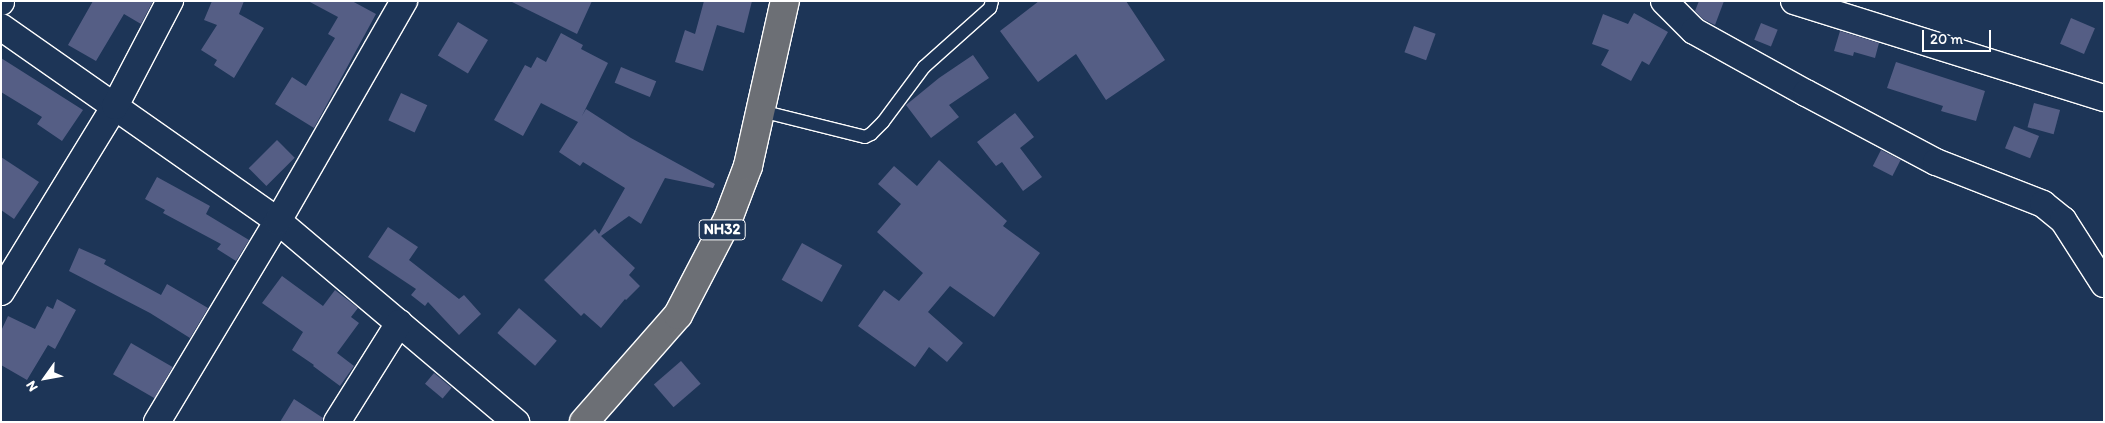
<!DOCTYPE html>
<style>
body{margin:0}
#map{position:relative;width:2105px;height:423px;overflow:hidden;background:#1d3557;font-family:Itim,sans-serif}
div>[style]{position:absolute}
.building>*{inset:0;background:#555e85;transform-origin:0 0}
.roads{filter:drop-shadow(1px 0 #fff) drop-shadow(-1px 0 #fff) drop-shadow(0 1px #fff) drop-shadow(0 -1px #fff)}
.lane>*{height:12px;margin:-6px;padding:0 6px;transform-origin:6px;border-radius:6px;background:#1d3557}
.street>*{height:26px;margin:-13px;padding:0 13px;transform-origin:13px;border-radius:13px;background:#1d3557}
.highway>*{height:28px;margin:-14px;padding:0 14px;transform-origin:14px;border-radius:14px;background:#6c6f75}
span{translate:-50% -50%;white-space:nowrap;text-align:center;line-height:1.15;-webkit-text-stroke:4px #1d3557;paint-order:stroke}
.shield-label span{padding:1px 4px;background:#1d3557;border:1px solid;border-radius:4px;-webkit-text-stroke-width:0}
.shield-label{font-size:15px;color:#fff;font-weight:700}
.frame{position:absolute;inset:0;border:2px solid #fff;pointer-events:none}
.north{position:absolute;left:20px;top:353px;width:50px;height:50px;-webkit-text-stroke:4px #1d3557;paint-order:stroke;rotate:238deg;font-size:14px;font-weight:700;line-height:20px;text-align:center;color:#fff}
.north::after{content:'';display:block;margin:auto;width:18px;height:22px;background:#fff;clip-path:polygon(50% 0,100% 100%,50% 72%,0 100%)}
.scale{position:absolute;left:1922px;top:30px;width:69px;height:22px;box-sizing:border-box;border:2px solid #fff;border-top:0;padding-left:6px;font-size:15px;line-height:18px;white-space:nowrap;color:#fff;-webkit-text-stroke:4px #1d3557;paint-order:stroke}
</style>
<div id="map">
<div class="building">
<div style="clip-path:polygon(93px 1px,153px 1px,141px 24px,124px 14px,96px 61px,68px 45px)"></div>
<div style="clip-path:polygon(212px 1px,244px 1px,239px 14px,264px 28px,234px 78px,214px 65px,217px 60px,201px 50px,217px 25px,204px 20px)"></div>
<div style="clip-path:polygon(308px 1px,352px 1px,376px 14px,314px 128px,275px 104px,292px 77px,306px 86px,335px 38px,328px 34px,338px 17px)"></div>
<div style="clip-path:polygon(510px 1px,592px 1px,577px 34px)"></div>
<div style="clip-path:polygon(704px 1px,752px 1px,744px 33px,717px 25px,703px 71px,675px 62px,685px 30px,695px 34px)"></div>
<div style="clip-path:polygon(1039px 1px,1126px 1px,1165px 60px,1106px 100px,1076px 54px,1038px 82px,1000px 31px)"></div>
<div style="clip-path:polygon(1699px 1px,1724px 1px,1715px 25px,1703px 19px,1695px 11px)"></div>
<div style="clip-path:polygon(1634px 13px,1668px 32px,1649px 65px,1642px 61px,1631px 81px,1601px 65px,1609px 50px,1592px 44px,1603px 14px,1628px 24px)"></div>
<div style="left:2071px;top:18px;width:26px;height:28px;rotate:23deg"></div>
<div style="left:458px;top:22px;width:35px;height:39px;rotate:31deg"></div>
<div style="left:1761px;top:23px;width:18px;height:18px;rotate:22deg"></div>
<div style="left:1414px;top:26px;width:23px;height:28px;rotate:20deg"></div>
<div style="clip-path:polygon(1840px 31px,1879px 43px,1875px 58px,1854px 52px,1853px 56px,1834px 51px)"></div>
<div style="clip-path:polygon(561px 33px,583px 45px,581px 49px,608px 63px,582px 116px,586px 109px,631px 138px,715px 184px,713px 188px,665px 178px,641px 224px,629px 216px,601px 236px,635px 268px,629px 275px,640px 286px,626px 300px,625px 299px,601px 328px,584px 313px,581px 316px,544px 280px,595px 229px,599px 234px,625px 188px,583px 162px,580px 166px,559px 152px,578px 122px,541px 103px,523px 136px,494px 120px,525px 65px,531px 68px,537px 57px,546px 62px)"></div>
<div style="clip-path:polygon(973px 55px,989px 78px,949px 105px,959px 117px,931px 138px,906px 105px,939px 78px)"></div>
<div style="clip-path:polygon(1px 58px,83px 110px,62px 141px,37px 124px,42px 117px,1px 92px)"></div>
<div style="clip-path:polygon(1896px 62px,1985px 91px,1976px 121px,1941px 111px,1943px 106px,1887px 88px)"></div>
<div style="left:621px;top:67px;width:38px;height:17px;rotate:22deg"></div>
<div style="left:401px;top:93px;width:29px;height:30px;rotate:25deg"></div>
<div style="left:2034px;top:103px;width:27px;height:25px;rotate:15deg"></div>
<div style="clip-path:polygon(1015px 113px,1034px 137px,1020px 148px,1042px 177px,1023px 191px,1002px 162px,996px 166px,977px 142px)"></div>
<div style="left:2014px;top:126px;width:27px;height:24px;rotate:22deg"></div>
<div style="left:277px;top:140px;width:25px;height:40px;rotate:45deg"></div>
<div style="left:1881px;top:150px;width:22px;height:18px;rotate:27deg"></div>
<div style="clip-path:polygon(1px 157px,39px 182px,14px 219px,1px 210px)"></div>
<div style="clip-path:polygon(939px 160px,1007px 221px,1003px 226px,1040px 253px,994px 317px,950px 286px,928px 312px,963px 343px,947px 362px,929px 347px,915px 367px,858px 326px,884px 290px,899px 301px,923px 273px,877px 232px,901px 204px,878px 184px,894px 166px,917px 186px)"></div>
<div style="clip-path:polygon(157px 177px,210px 206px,206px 214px,249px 240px,236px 261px,217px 249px,221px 244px,163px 213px,165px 210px,145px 199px)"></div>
<div style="clip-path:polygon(388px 227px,418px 247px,409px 260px,459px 299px,464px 295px,481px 314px,459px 335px,428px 302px,425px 306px,411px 295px,416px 289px,368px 257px)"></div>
<div style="left:802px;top:243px;width:46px;height:42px;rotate:29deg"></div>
<div style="clip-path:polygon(79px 248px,106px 260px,104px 264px,161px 295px,167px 284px,208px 308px,190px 338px,150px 313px,69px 271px)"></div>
<div style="clip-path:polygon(282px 276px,323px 306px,335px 290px,358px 308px,351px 317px,359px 323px,337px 353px,354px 366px,340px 386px,313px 366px,314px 365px,292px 350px,303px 332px,262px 303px)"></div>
<div style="clip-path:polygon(57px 299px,76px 310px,55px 349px,48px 345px,27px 380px,1px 365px,1px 331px,8px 316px,35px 329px,47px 306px,53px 309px)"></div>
<div style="left:519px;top:308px;width:50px;height:33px;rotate:41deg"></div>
<div style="left:131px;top:343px;width:48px;height:36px;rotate:30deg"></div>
<div style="left:681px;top:361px;width:30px;height:36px;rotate:49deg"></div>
<div style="left:434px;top:373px;width:23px;height:14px;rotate:40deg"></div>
<div style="clip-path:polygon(294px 399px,323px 418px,322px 422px,280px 422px)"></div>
</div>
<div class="roads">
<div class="lane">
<div style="left:761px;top:111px;width:107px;rotate:14deg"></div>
<div style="left:865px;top:137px;width:7px;rotate:-27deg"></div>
<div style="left:871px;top:134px;width:17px;rotate:-45deg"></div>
<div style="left:883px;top:122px;width:69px;rotate:-53.3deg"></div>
<div style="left:924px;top:67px;width:89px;rotate:-41.8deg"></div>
<div style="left:990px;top:8px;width:7px;rotate:-74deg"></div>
</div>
<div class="street">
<div style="left:1664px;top:1px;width:42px;rotate:45deg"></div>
<div style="left:1694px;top:31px;width:128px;rotate:29deg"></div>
<div style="left:1806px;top:93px;width:147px;rotate:28deg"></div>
<div style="left:1936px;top:162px;width:115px;rotate:21.4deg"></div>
<div style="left:2043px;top:204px;width:26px;rotate:39deg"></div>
<div style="left:2063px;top:220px;width:76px;rotate:57.4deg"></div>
<div style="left:1794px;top:1px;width:325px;rotate:17.4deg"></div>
<div style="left:1px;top:2px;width:1px;rotate:-90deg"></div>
<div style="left:1px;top:27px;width:338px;rotate:35deg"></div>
<div style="left:278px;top:221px;width:312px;rotate:40.2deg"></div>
<div style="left:1px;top:292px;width:218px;rotate:-58.5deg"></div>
<div style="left:115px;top:106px;width:119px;rotate:-62.4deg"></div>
<div style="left:157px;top:422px;width:235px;rotate:-59deg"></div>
<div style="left:278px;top:221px;width:254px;rotate:-60.2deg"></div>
<div style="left:337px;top:422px;width:117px;rotate:-57.9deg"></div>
</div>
<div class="highway">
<div style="left:584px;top:422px;width:142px;rotate:-48.7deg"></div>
<div style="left:678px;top:315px;width:108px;rotate:-62.5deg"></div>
<div style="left:728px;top:219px;width:57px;rotate:-69.3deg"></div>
<div style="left:748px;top:166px;width:169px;rotate:-77.4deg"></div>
</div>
</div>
<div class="shield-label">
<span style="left:722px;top:230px">NH32</span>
</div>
<div class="frame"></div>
<div class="north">N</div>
<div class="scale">20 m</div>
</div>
